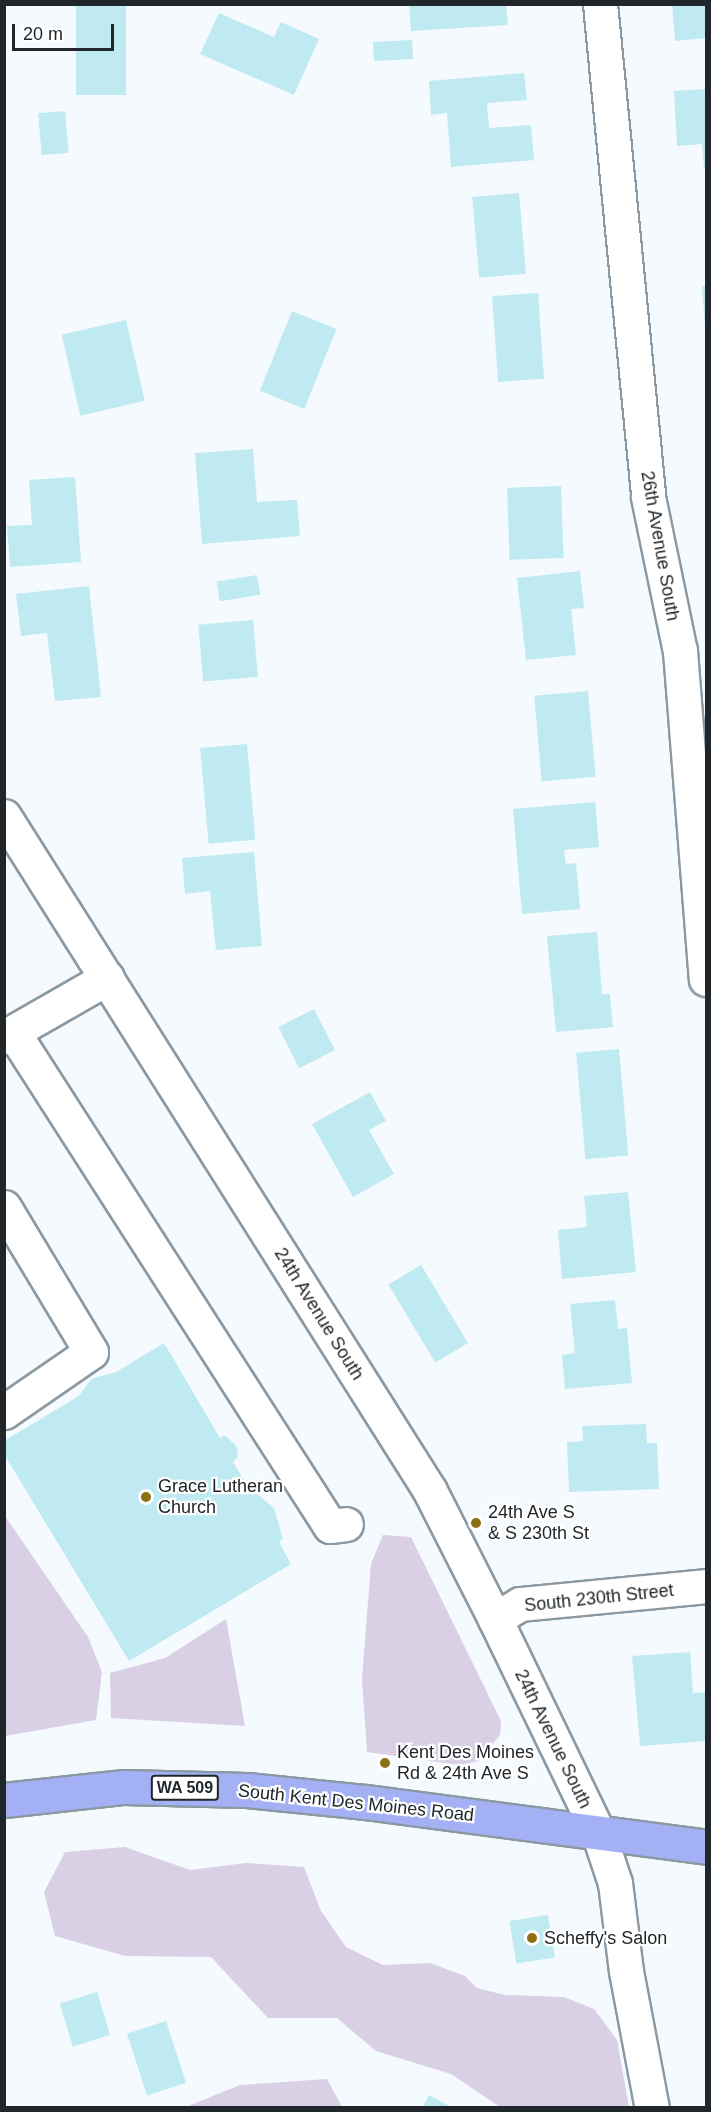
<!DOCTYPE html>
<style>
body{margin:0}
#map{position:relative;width:711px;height:2112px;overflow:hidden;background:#f4fafe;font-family:Arial,sans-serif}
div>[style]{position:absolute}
.green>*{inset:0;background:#d9d0e6}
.building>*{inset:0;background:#bfeaf2;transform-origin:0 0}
.roads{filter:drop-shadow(2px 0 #8b99a3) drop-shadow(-2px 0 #8b99a3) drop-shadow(0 2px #8b99a3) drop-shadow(0 -2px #8b99a3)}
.minor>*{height:33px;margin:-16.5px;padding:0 16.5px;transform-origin:16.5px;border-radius:16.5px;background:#fff}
.major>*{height:33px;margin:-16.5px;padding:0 16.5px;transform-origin:16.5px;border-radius:16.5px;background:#a3b0f4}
.dots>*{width:16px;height:16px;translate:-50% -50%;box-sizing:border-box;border:3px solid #fff;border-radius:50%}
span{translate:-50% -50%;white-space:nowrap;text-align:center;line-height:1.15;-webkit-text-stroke:4.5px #fff;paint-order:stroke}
.shield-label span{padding:2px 4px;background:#fff;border:2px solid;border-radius:4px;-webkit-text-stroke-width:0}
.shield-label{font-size:16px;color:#20262a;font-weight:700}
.street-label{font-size:18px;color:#20262a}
.poi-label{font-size:18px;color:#20262a}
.left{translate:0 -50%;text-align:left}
.frame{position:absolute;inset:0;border:6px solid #20262a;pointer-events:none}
.scale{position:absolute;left:12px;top:24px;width:102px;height:27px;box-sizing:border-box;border:3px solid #20262a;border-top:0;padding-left:8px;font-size:18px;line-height:21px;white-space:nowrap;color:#20262a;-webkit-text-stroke:4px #fff;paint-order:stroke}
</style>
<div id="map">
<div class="green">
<div style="clip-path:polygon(5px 1516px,88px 1637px,102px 1672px,96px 1720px,5px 1736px)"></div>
<div style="clip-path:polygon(383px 1535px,411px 1537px,501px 1721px,500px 1735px,479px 1761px,459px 1765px,367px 1752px,362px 1679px,371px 1564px)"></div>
<div style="clip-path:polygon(226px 1619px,245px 1726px,111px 1718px,110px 1673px,165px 1658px)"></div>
<div style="clip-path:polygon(125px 1847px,190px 1870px,246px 1863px,304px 1867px,321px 1911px,346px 1947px,383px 1965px,430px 1963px,465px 1976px,477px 1988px,505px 1995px,564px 1997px,594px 2009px,617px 2040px,629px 2107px,500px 2107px,451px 2074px,376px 2051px,337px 2018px,268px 2018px,211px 1957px,125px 1956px,55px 1936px,44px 1892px,65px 1852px)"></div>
<div style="clip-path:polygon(327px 2079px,342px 2107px,186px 2107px,240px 2085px)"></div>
</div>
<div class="building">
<div style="left:76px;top:4px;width:50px;height:91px"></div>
<div style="clip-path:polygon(409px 4px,506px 4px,508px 25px,411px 31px)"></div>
<div style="clip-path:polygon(672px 4px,706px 4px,706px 38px,675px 41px)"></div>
<div style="clip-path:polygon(219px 13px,274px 37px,281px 22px,319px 39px,294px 95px,200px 54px)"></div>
<div style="left:412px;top:40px;width:19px;height:39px;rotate:87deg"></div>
<div style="clip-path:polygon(524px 73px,527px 100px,487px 103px,489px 128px,531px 125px,534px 160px,451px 167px,447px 113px,431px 115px,429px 81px)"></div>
<div style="clip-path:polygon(706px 89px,706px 168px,704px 168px,702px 144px,677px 146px,674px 91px)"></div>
<div style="left:65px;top:111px;width:42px;height:27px;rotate:85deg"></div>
<div style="left:519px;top:193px;width:81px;height:47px;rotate:85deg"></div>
<div style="clip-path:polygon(702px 286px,706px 286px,706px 328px,705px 328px)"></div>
<div style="left:538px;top:293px;width:86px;height:46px;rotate:86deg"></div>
<div style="left:292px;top:311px;width:48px;height:86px;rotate:22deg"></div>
<div style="left:126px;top:320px;width:83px;height:66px;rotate:77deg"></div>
<div style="clip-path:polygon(253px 449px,257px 502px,297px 500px,300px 536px,202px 544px,195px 453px)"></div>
<div style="clip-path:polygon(75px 477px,81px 562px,10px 567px,7px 526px,32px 525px,29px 480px)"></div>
<div style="left:561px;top:486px;width:72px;height:54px;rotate:88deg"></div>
<div style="clip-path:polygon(580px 571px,584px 608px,571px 609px,576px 655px,526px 660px,517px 578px)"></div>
<div style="left:257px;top:575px;width:20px;height:41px;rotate:81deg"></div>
<div style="clip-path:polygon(89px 586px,101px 697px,55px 701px,47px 633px,21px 636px,16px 594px)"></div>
<div style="left:253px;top:620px;width:57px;height:55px;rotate:85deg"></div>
<div style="left:588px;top:691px;width:86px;height:54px;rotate:85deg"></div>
<div style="left:247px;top:744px;width:96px;height:47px;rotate:85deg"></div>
<div style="clip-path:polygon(595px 802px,599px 847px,564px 850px,566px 864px,576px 863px,580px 909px,522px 914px,513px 809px)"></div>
<div style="clip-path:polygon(254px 852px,262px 946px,216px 950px,210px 891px,185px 894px,182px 858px)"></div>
<div style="clip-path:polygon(597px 932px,602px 994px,610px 994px,613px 1027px,556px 1032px,547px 936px)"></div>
<div style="left:314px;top:1009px;width:46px;height:40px;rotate:63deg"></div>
<div style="left:619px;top:1049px;width:107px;height:43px;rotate:85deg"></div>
<div style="clip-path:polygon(370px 1092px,386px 1121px,369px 1130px,394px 1174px,353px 1197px,312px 1124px)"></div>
<div style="clip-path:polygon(628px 1192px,636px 1272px,562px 1279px,558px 1230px,587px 1227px,584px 1196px)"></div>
<div style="left:421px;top:1265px;width:91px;height:38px;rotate:59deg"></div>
<div style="clip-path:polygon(615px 1300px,618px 1329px,627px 1328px,632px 1383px,565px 1389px,562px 1355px,575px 1353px,570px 1304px)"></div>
<div style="clip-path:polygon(164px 1343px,220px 1438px,225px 1435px,237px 1447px,238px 1457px,233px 1462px,248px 1487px,274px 1508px,283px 1539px,279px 1542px,291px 1564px,129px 1661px,4px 1454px,4px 1441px,79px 1396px,91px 1379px,116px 1372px)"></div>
<div style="clip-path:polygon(646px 1424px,647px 1443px,657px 1443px,659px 1489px,569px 1492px,567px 1442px,583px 1441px,582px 1426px)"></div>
<div style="clip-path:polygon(690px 1652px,693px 1693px,706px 1692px,706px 1741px,640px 1746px,632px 1656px)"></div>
<div style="left:548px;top:1915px;width:43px;height:39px;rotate:81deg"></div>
<div style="left:97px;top:1992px;width:45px;height:39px;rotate:73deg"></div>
<div style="left:166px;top:2021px;width:65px;height:41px;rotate:72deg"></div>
<div style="clip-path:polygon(429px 2095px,453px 2108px,422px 2108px)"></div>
</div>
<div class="roads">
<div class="minor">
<div style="left:600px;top:4px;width:495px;rotate:84.4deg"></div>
<div style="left:648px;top:497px;width:157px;rotate:78.3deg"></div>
<div style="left:680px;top:651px;width:329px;rotate:85.5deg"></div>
<div style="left:4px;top:816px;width:798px;rotate:57.74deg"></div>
<div style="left:430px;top:1491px;width:144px;rotate:63.1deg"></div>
<div style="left:495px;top:1619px;width:237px;rotate:64.2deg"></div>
<div style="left:598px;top:1832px;width:54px;rotate:71.6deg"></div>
<div style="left:615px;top:1883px;width:89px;rotate:82.9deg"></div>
<div style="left:626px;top:1971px;width:139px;rotate:79.3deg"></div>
<div style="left:13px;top:1032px;width:587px;rotate:57.31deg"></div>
<div style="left:330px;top:1526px;width:16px;rotate:-7deg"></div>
<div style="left:4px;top:1037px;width:119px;rotate:-29.8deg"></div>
<div style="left:4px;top:1207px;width:169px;rotate:59deg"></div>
<div style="left:91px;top:1352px;width:106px;rotate:145.4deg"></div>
<div style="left:495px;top:1619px;width:29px;rotate:-31deg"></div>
<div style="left:520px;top:1604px;width:187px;rotate:-5.5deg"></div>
</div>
<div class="major">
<div style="left:4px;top:1800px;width:121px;rotate:-6.2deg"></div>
<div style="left:124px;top:1787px;width:123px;rotate:1.4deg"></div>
<div style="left:247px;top:1790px;width:120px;rotate:5.8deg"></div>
<div style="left:366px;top:1802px;width:343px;rotate:7.5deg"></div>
</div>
</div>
<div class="dots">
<div style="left:146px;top:1497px;background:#8d7013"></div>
<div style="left:476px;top:1523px;background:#8d7013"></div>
<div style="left:385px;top:1763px;background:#8d7013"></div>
<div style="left:532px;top:1938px;background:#8d7013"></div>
</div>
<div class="shield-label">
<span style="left:185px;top:1788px">WA 509</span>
</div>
<div class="street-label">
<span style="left:660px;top:546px;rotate:80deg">26th Avenue South</span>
<span style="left:319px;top:1314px;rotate:58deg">24th Avenue South</span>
<span style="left:599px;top:1598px;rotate:-6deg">South 230th Street</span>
<span style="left:553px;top:1739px;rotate:64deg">24th Avenue South</span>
<span style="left:356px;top:1803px;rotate:6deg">South Kent Des Moines Road</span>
</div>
<div class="poi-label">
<span class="left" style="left:158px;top:1497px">Grace Lutheran<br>Church</span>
<span class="left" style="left:488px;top:1523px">24th Ave S<br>&amp; S 230th St</span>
<span class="left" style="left:397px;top:1763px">Kent Des Moines<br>Rd &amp; 24th Ave S</span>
<span class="left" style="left:544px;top:1938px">Scheffy's Salon</span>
</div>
<div class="frame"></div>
<div class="scale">20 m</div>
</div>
